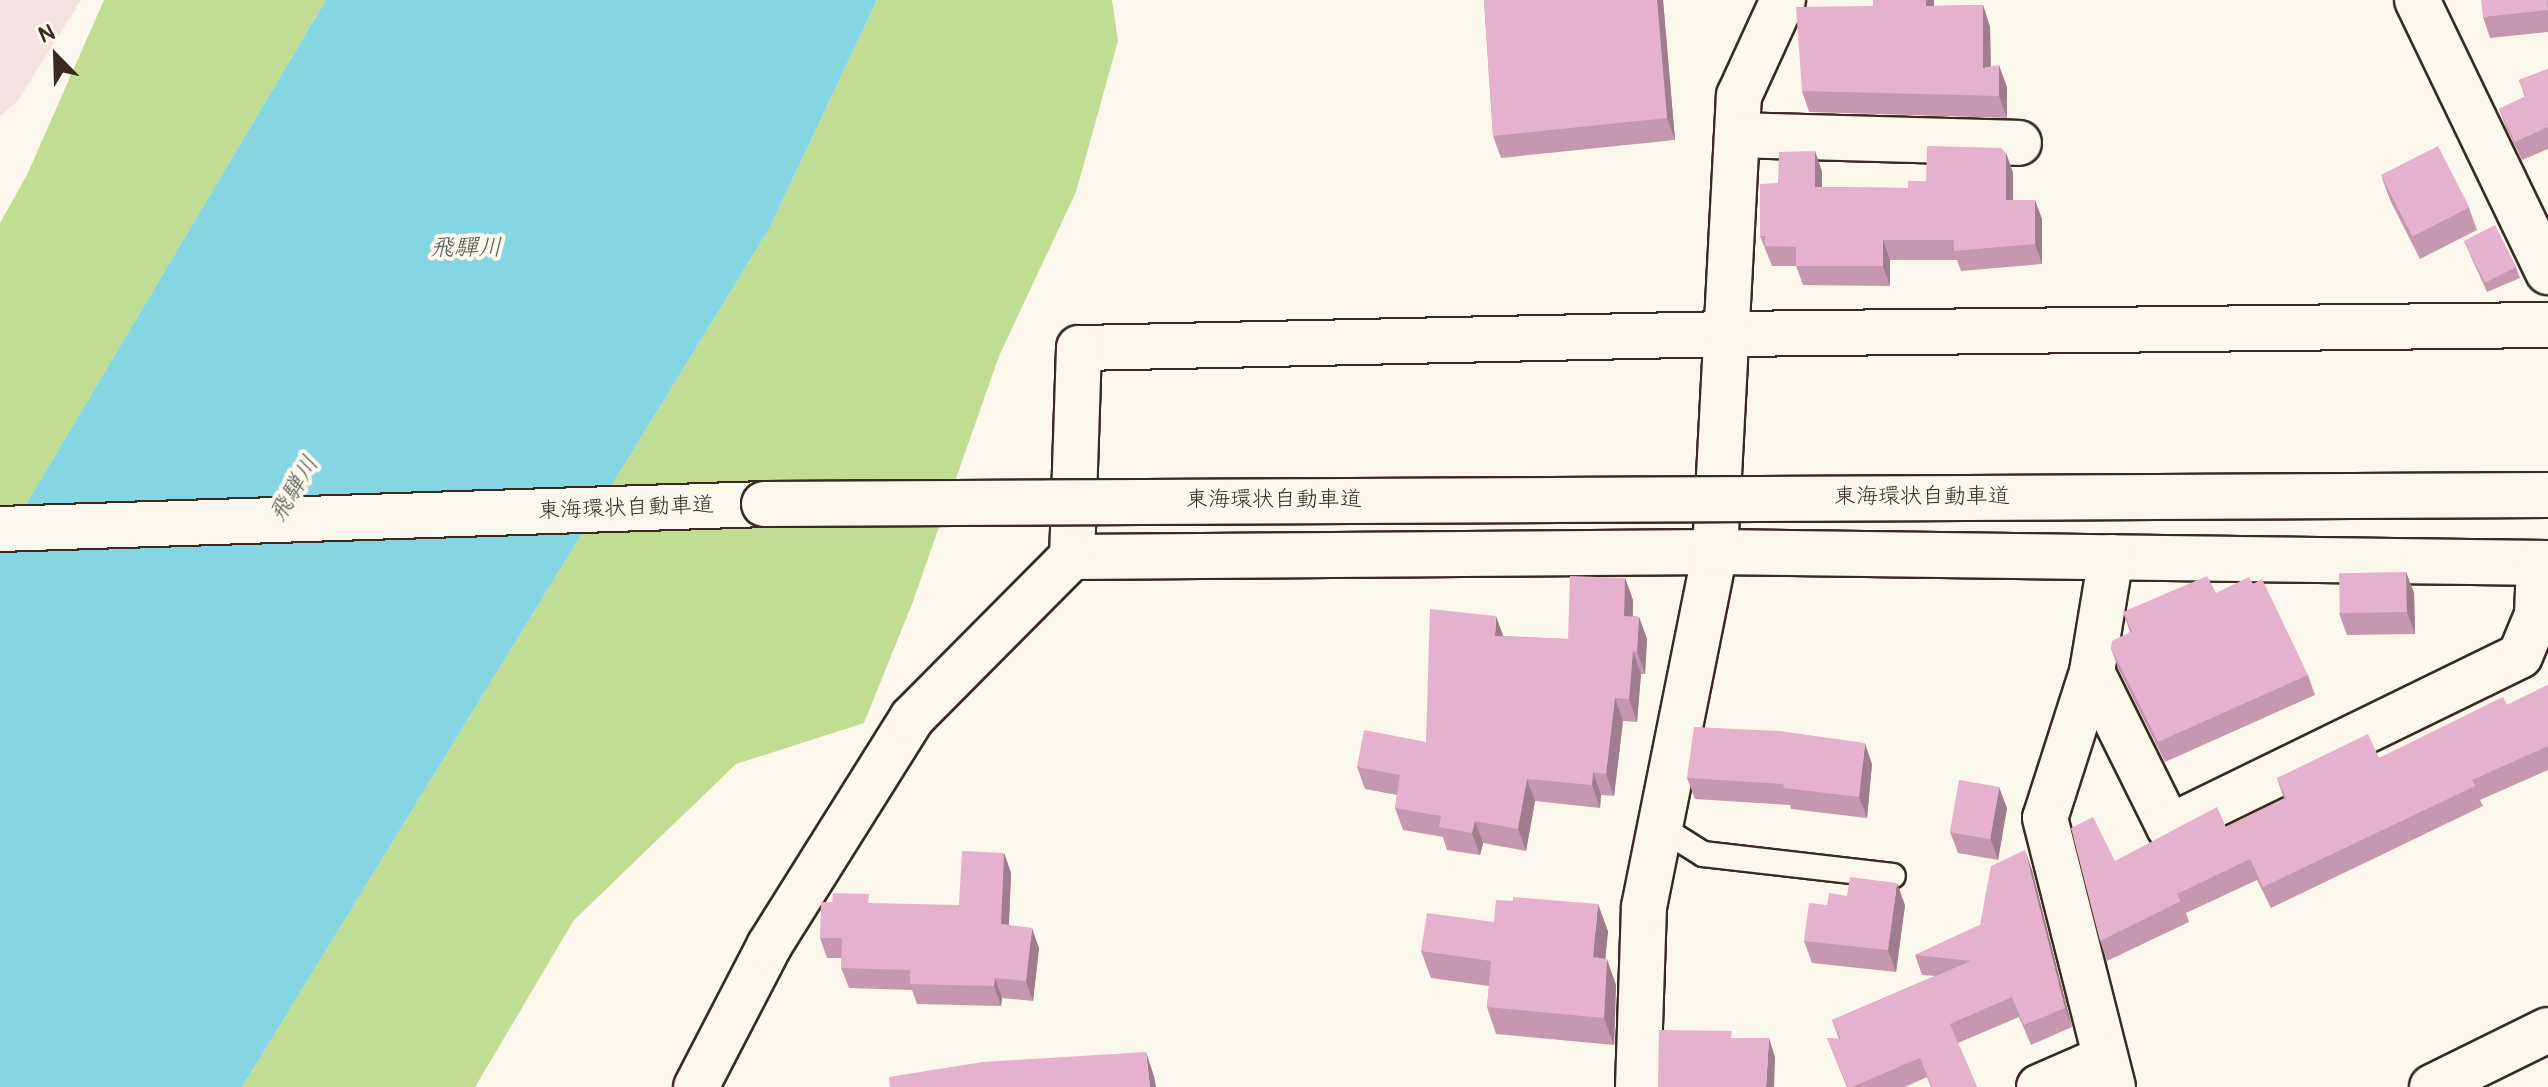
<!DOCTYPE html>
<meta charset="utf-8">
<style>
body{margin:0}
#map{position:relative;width:2548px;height:1087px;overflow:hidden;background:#fbf7ec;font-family:Pangolin,"Klee One",sans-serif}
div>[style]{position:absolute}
.built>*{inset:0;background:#f4e2e2}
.green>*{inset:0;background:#c1dc93}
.water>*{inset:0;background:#86d5e3}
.roads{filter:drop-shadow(2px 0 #3b2a1e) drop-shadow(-2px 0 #3b2a1e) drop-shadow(0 2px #3b2a1e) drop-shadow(0 -2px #3b2a1e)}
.service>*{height:24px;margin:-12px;padding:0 12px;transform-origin:12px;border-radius:12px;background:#fbf7ec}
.minor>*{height:44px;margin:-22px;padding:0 22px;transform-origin:22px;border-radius:22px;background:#fbf7ec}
.motorway>*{height:44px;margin:-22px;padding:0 22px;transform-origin:22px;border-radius:22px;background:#fbf7ec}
.bridges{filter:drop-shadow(2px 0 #3b2a1e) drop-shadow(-2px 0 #3b2a1e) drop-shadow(0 2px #3b2a1e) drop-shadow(0 -2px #3b2a1e)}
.motorway-bridge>*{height:44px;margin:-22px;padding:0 22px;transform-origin:22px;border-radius:22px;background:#fbf7ec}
.wall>*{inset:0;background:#c598af}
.shaded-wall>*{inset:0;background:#a07c8f}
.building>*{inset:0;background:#e5b1cc;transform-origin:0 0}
span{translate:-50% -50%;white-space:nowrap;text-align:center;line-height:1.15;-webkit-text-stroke:8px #fbf7ec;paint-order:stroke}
.street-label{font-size:22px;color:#3b2a1e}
.water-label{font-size:24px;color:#4e554f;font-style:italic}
.north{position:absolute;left:16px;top:16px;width:80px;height:80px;-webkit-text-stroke:6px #fbf7ec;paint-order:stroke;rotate:337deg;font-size:22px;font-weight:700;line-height:32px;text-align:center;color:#3b2a1e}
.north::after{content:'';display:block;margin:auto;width:28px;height:36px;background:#3b2a1e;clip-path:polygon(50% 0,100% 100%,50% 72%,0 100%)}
</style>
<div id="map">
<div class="built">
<div style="clip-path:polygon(0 0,81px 0,17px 102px,0 116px)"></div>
</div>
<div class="green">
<div style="clip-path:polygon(104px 0,326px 0,0 548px,0 223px,27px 175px)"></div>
<div style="clip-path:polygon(877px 0,1112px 0,1118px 41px,1076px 192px,999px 356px,912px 604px,864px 723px,736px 764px,574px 920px,475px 1087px,242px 1087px,769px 229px)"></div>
</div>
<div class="water">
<div style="clip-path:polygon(326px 0,877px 0,769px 229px,242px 1087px,0 1087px,0 548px)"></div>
</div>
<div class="roads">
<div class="service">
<div style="left:1660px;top:827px;width:51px;rotate:32.1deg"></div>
<div style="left:1703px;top:854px;width:191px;rotate:6.6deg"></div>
</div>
<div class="minor">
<div style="left:2417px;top:0;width:302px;rotate:64.3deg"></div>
<div style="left:1737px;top:135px;width:282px;rotate:1.6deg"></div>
<div style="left:2548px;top:325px;width:820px;rotate:179.37deg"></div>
<div style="left:1728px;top:334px;width:649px;rotate:178.76deg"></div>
<div style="left:1079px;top:348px;width:209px;rotate:91.9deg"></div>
<div style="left:1072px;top:557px;width:643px;rotate:-0.45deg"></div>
<div style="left:1715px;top:552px;width:833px;rotate:0.76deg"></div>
<div style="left:2111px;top:557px;width:117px;rotate:99.4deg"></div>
<div style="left:2092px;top:672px;width:173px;rotate:63.6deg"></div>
<div style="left:2169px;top:827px;width:390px;rotate:-26deg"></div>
<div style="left:2520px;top:656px;width:44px;rotate:-67.5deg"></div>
<div style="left:2537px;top:615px;width:52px;rotate:-87.8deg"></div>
<div style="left:2092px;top:672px;width:153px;rotate:107.8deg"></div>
<div style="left:2045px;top:818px;width:277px;rotate:75.8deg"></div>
<div style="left:696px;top:1087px;width:159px;rotate:-62.6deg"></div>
<div style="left:769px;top:946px;width:269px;rotate:-57.9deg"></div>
<div style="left:912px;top:718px;width:227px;rotate:-45.2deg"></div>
<div style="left:1638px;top:1087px;width:180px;rotate:-88.1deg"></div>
<div style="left:1644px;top:907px;width:362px;rotate:-78.7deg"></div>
<div style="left:1715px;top:552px;width:457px;rotate:-87deg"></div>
<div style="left:1739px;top:96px;width:106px;rotate:-65.4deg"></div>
<div style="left:2039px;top:1087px;width:72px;rotate:-23.7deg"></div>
<div style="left:2432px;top:1087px;width:129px;rotate:-26.2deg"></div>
</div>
<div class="motorway">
<div style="left:0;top:529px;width:764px;rotate:-1.87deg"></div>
</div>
</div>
<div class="bridges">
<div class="motorway-bridge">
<div style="left:764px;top:504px;width:1784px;rotate:-0.29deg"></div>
</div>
</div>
<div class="wall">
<div style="clip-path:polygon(1484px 0,1663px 0,1675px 140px,1501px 158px,1493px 136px)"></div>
<div style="clip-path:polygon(1934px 0,1934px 6px,1983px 5px,1990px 27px,1991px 67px,2007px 87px,2007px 118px,1809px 112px,1802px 91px,1873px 6px)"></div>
<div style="clip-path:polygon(2548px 0,2548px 32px,2490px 38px,2483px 17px)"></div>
<div style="clip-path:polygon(2548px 69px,2548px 149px,2522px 160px,2506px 127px,2499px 109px,2525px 97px,2519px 80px)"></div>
<div style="clip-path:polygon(2006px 153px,2013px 173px,2013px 200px,2042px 219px,2042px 264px,1961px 271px,1957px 260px,1890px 260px,1890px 286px,1803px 285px,1796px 266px,1772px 266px,1760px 236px,1778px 183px,1822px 171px,1822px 187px,1908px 188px)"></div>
<div style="clip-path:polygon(2382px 178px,2469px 208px,2477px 230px,2420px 259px,2390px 200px)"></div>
<div style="clip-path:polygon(2464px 241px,2516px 267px,2520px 278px,2487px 292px)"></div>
<div style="clip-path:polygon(2406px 572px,2414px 593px,2415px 634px,2347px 635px,2339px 613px)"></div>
<div style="clip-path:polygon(1625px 578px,1633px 600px,1633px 616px,1639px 617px,1647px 639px,1645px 674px,1641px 674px,1637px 722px,1623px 721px,1614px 796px,1601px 795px,1600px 808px,1535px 801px,1526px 851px,1483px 843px,1480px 855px,1447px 850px,1443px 837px,1403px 830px,1395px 808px,1397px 795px,1365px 789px,1357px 767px,1426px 742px,1503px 636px,1568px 639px)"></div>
<div style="clip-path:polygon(2216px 593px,2308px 675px,2315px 695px,2165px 762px,2118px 668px,2111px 648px,2130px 632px,2123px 612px)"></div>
<div style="clip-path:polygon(2548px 685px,2548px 770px,2480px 800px,2483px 806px,2271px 908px,2257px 880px,2186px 913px,2189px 922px,2107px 961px,2100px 941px,2115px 861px,2226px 827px,2284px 799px,2277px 778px,2379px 758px,2507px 705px)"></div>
<div style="clip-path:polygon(1872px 764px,1867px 818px,1791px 809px,1790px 805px,1695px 799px,1687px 778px)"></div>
<div style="clip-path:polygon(2007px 808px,1998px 860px,1958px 853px,1950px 832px)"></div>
<div style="clip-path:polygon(1004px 853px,1011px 873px,1009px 925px,1039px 948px,1033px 1001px,1002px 998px,1001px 1006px,917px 1004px,912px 990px,849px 988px,841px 968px,842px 958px,827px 958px,820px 938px,959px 905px)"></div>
<div style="clip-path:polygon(2032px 870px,2072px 1027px,2031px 1045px,2019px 1017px,1958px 1043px,1977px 1087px,1931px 1087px,1927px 1077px,1905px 1087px,1847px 1087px,1827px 1038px,1839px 1039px,1832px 1020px,1935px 976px,1922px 975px,1915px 955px,1980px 925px)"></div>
<div style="clip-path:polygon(1847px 896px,1905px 905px,1896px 972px,1812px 963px,1804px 941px,1827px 905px)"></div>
<div style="clip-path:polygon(1494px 922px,1608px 931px,1605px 958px,1616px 985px,1614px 1045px,1496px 1034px,1487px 1007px,1489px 986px,1431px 978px,1421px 951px)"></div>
</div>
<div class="shaded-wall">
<div style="clip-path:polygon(1657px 0,1663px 0,1675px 140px,1667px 118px)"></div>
<div style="clip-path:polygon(1926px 0,1934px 0,1934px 27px,1926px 6px)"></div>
<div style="clip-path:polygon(1983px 5px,1990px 27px,1991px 89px,1983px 68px)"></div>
<div style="clip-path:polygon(1999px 65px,2007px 87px,2007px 118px,1999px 96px)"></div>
<div style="clip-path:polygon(1815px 151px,1822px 171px,1822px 206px,1815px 187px)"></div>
<div style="clip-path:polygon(2006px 153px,2013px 173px,2013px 219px,2006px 200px)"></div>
<div style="clip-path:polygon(2035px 200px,2042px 219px,2042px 264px,2035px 244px)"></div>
<div style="clip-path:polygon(1883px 240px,1890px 260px,1890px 286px,1883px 266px)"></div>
<div style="clip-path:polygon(2406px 572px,2414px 593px,2415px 634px,2407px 612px)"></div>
<div style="clip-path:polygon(1625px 578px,1633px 600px,1632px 638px,1624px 616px)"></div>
<div style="clip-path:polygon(1496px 616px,1504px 638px,1495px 636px)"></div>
<div style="clip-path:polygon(1639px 617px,1647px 639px,1645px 674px,1637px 652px)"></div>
<div style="clip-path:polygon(1633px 651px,1641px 674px,1637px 722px,1629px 699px)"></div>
<div style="clip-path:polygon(1615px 698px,1623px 721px,1614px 796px,1606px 774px)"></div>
<div style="clip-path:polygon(1865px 743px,1872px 764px,1867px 818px,1859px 797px)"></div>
<div style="clip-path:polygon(1593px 772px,1601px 795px,1600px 808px,1592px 785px)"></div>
<div style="clip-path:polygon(1527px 779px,1535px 801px,1526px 851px,1518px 829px)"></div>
<div style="clip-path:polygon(1999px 787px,2007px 808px,1998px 860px,1990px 838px)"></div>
<div style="clip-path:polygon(1475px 821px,1483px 843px,1480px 855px,1472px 833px)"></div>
<div style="clip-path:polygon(2025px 850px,2032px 870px,2072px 1027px,2065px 1008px)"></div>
<div style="clip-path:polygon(1004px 853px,1011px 873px,1008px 944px,1001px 924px)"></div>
<div style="clip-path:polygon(1897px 883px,1905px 905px,1896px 972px,1888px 950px)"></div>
<div style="clip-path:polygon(1598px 904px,1608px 931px,1603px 984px,1593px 957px)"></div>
<div style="clip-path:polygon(1032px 928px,1039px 948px,1033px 1001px,1026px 981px)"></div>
<div style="clip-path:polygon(1607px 959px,1616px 985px,1614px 1045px,1604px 1018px)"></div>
<div style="clip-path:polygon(995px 978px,1002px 998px,1001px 1006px,994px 986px)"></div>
<div style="clip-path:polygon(1769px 1038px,1775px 1057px,1774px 1087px,1766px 1087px)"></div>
<div style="clip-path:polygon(1146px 1052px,1154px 1076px,1156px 1087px,1150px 1087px)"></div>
</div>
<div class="building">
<div style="clip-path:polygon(1484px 0,1657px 0,1667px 118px,1493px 136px)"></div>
<div style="clip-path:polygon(1873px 0,1926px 0,1926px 6px,1983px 5px,1983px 68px,1999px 65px,1999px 96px,1802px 91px,1796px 7px,1873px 6px)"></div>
<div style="clip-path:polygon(2481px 0,2547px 0,2548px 10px,2483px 17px)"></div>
<div style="clip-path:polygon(2548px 69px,2548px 127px,2515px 142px,2499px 109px,2526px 96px,2519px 80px)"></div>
<div style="clip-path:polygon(1927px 146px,2001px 148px,2006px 153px,2006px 200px,2035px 200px,2035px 244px,1954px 251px,1954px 240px,1883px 240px,1883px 266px,1796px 266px,1796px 247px,1765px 246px,1765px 236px,1760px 236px,1760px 184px,1778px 183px,1779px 152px,1815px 151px,1815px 187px,1908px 188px,1908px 181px,1926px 181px)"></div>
<div style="left:2438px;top:146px;width:69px;height:64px;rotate:63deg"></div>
<div style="left:2495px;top:225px;width:47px;height:35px;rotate:63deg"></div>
<div style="left:2406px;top:572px;width:40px;height:67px;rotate:89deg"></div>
<div style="clip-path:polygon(1570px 576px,1625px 578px,1624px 616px,1639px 617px,1637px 652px,1633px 651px,1629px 699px,1615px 698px,1606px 774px,1593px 772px,1592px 785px,1527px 779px,1518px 829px,1475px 821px,1472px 833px,1439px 827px,1441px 816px,1395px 808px,1400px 775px,1357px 767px,1364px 730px,1426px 742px,1430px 609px,1496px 616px,1495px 636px,1568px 639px)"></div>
<div style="clip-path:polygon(2207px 576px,2216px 593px,2249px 577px,2253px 584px,2262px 579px,2308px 675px,2158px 742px,2111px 648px,2112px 641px,2132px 631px,2123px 612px)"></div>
<div style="clip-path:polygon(2548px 685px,2548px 746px,2472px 780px,2475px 786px,2263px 887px,2250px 859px,2177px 894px,2181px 901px,2100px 941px,2071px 828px,2093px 817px,2115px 861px,2217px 807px,2226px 827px,2286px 798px,2277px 778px,2368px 734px,2379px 758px,2503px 697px,2507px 705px)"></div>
<div style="clip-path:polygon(1694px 727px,1779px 731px,1865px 743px,1859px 797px,1784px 788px,1783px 784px,1687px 778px)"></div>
<div style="left:1959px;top:780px;width:41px;height:53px;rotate:10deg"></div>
<div style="clip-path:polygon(2025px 850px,2065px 1008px,2024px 1025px,2012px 997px,1950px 1024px,1977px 1087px,1932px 1087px,1920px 1058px,1852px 1087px,1848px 1087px,1827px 1038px,1841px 1039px,1832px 1020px,1971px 961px,1915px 955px,1980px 925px,1991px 866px)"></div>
<div style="clip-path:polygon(962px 851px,1004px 853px,1001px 924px,1032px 928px,1026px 981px,995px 978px,994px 986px,910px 984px,910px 970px,841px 968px,842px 938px,820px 938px,821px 902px,832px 902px,833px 893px,869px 894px,868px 903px,959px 905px)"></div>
<div style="clip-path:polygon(1850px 877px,1897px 883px,1888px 950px,1804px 941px,1809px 903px,1827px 905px,1829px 893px,1847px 896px)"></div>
<div style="clip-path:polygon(1513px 897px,1598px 904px,1593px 957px,1607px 959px,1604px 1018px,1487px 1007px,1491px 961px,1421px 951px,1427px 913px,1494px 922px,1496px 900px,1513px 901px)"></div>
<div style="clip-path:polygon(1659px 1030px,1732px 1031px,1731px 1038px,1769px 1038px,1766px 1087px,1658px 1087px)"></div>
<div style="clip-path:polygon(1146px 1052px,1150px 1087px,890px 1087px,889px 1077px,983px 1062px)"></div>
</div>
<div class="street-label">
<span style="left:1922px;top:497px">東海環状自動車道</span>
<span style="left:1274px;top:500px">東海環状自動車道</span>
<span style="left:626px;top:508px;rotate:-2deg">東海環状自動車道</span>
</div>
<div class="water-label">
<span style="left:466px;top:248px">飛驒川</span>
<span style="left:294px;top:489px;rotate:-59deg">飛騨川</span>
</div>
<div class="north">N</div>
</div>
